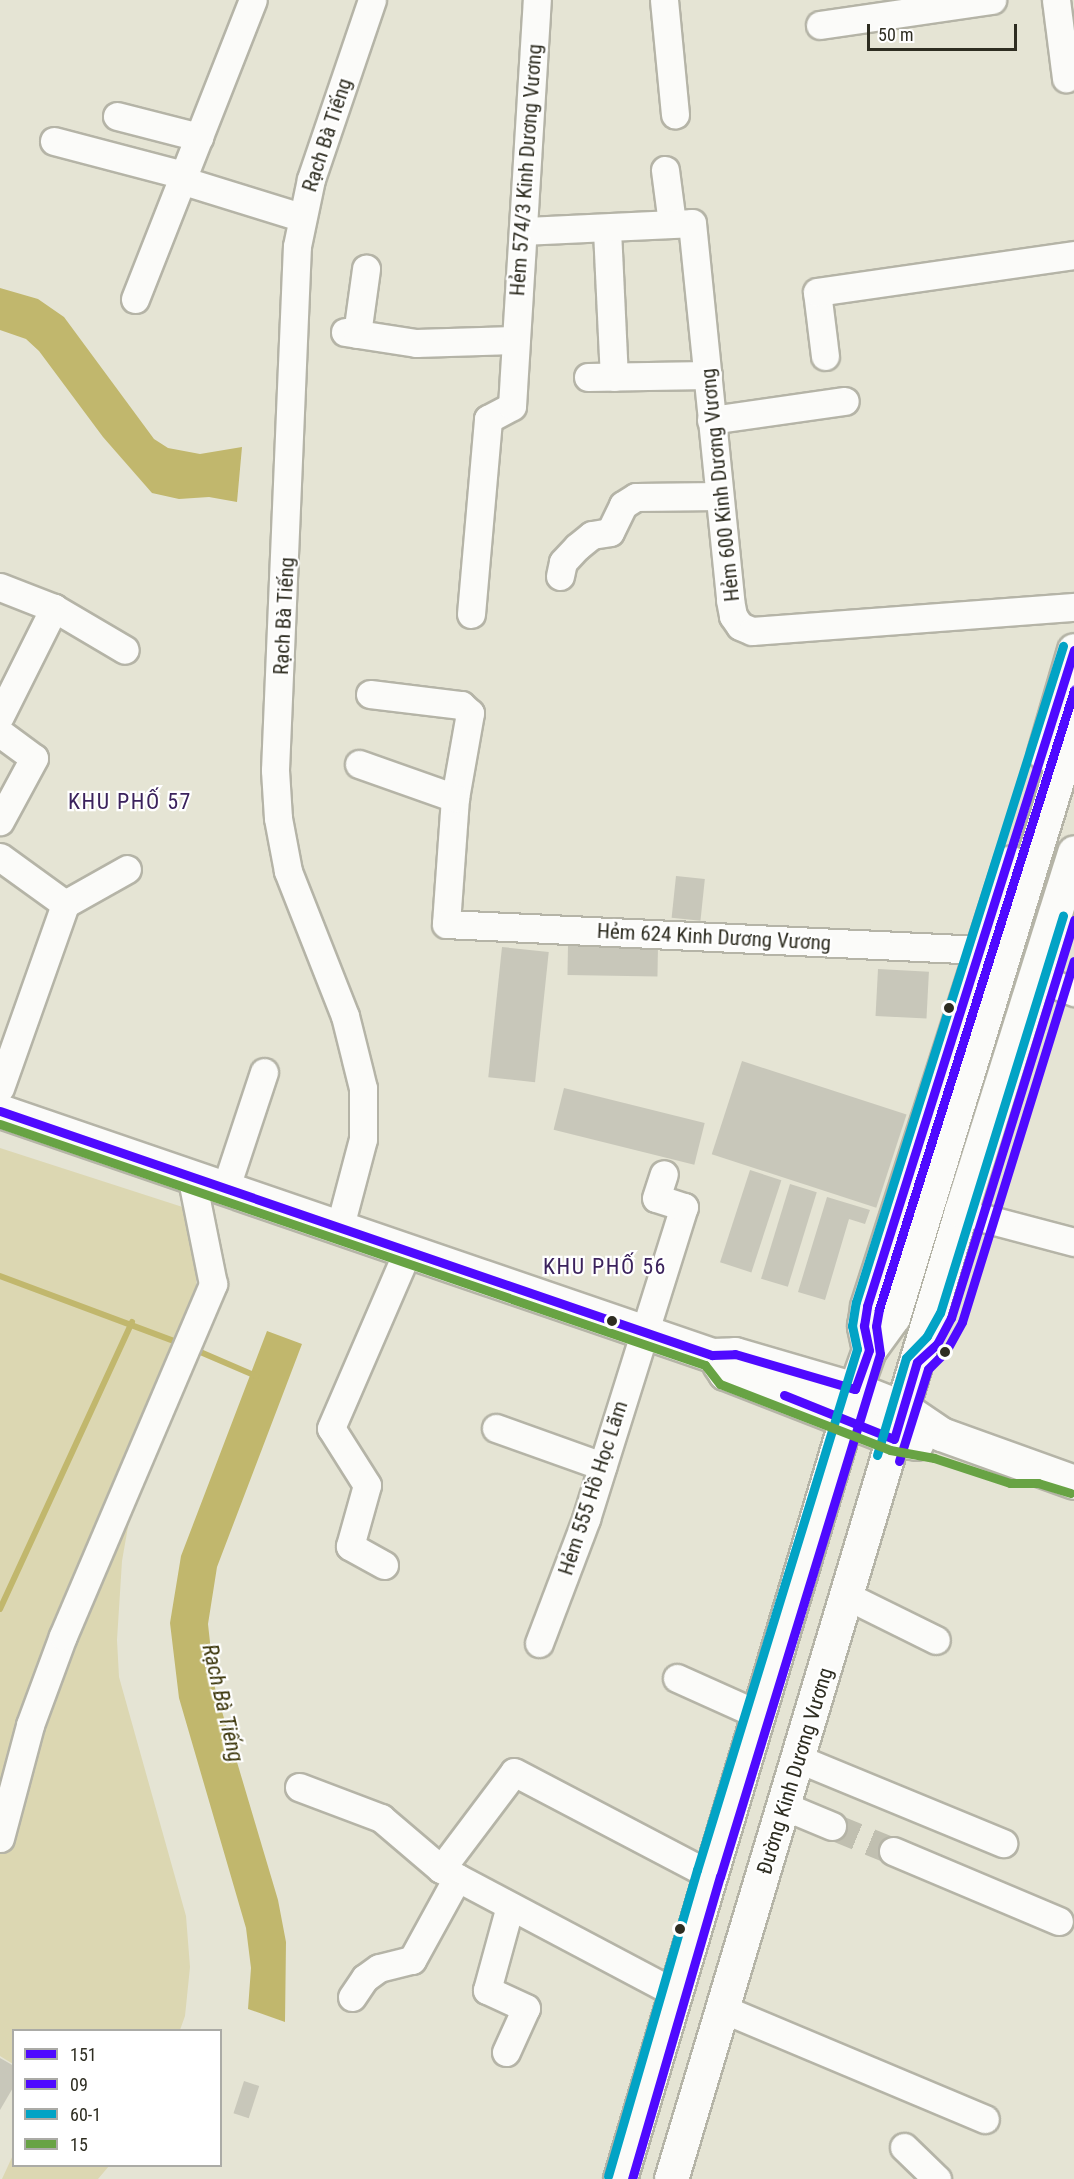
<!DOCTYPE html>
<meta charset="utf-8">
<style>
body{margin:0}
#map{position:relative;width:1074px;height:2179px;overflow:hidden;background:#e5e4d4;font-family:"Roboto Condensed",sans-serif}
div>[style]{position:absolute}
.green>*{inset:0;background:#dcd7b2}
.water>*{inset:0;background:#c1b76d}
.stream>*{height:6px;margin:-3px;padding:0 3px;transform-origin:3px;border-radius:3px;background:#c1b76d}
.building>*{inset:0;background:#c8c7ba;transform-origin:0 0}
.minor-tunnel>*{height:27px;margin-top:-13.5px;transform-origin:0;background:repeating-linear-gradient(90deg,#c0bfb0 0 27px,transparent 0 41px)}
.roads{filter:drop-shadow(2px 0 #b5b4a7) drop-shadow(-2px 0 #b5b4a7) drop-shadow(0 2px #b5b4a7) drop-shadow(0 -2px #b5b4a7)}
.minor>*{height:27px;margin:-13.5px;padding:0 13.5px;transform-origin:13.5px;border-radius:13.5px;background:#fbfbf9}
.major>*{height:33px;margin:-16.5px;padding:0 16.5px;transform-origin:16.5px;border-radius:16.5px;background:#fbfbf9}
.bus-1>*{height:9px;margin:-4.5px;padding:0 4.5px;transform-origin:4.5px;border-radius:4.5px;background:#4f0aff}
.bus-2>*{height:9px;margin:-4.5px;padding:0 4.5px;transform-origin:4.5px;border-radius:4.5px;background:#4f0aff}
.bus-3>*{height:9px;margin:-4.5px;padding:0 4.5px;transform-origin:4.5px;border-radius:4.5px;background:#02a3c5}
.bus-4>*{height:9px;margin:-4.5px;padding:0 4.5px;transform-origin:4.5px;border-radius:4.5px;background:#68a344}
.dots>*{width:16px;height:16px;translate:-50% -50%;box-sizing:border-box;border:3px solid #fff;border-radius:50%}
span{translate:-50% -50%;white-space:nowrap;text-align:center;line-height:1.15;-webkit-text-stroke:4.5px #fff;paint-order:stroke}
.street-label{font-size:21px;color:#2e2d21}
.neighbourhood-label{font-size:22px;color:#3b225c;letter-spacing:1.5px}
.water-label{font-size:22px;color:#3b350a;font-style:italic}
.legend{position:absolute;left:12px;top:2029px;width:210px;height:138px;box-sizing:border-box;background:#fff;border:2px solid #ababa6;margin:0;padding:8px 10px;list-style:none;font-size:18px;color:#2e2d21}
.legend li{display:flex;align-items:center;gap:12px;height:30px}
.legend b{width:30px;border:2px solid #ababa6}
.scale{position:absolute;left:867px;top:24px;width:150px;height:27px;box-sizing:border-box;border:3px solid #2e2d21;border-top:0;padding-left:8px;font-size:18px;line-height:21px;white-space:nowrap;color:#2e2d21;-webkit-text-stroke:4px #fff;paint-order:stroke}
</style>
<div id="map">
<div class="green">
<div style="clip-path:polygon(0 1148px,198px 1212px,196px 1295px,136px 1481px,122px 1561px,117px 1640px,119px 1677px,186px 1916px,190px 1967px,185px 2016px,180px 2030px,14px 2030px,13px 2064px,0 2056px)"></div>
<div style="clip-path:polygon(13px 2155px,14px 2166px,109px 2166px,98px 2179px,2px 2179px)"></div>
</div>
<div class="water">
<div style="clip-path:polygon(0 288px,38px 299px,64px 317px,154px 439px,168px 448px,200px 454px,242px 447px,237px 502px,209px 497px,179px 499px,152px 493px,103px 437px,39px 351px,26px 339px,0 330px)"></div>
<div style="clip-path:polygon(267px 1331px,302px 1344px,217px 1567px,208px 1624px,215px 1688px,278px 1900px,286px 1942px,285px 2022px,248px 2009px,251px 1968px,246px 1928px,179px 1698px,170px 1623px,181px 1556px)"></div>
</div>
<div class="stream">
<div style="left:0;top:1276px;width:191px;rotate:20.5deg"></div>
<div style="left:191px;top:1348px;width:71px;rotate:23.3deg"></div>
<div style="left:0;top:1609px;width:316px;rotate:-65.3deg"></div>
</div>
<div class="building">
<div style="left:676px;top:876px;width:29px;height:42px;rotate:6deg"></div>
<div style="left:568px;top:945px;width:90px;height:30px;rotate:1deg"></div>
<div style="left:502px;top:947px;width:47px;height:131px;rotate:6deg"></div>
<div style="left:878px;top:969px;width:51px;height:47px;rotate:3deg"></div>
<div style="left:742px;top:1061px;width:173px;height:98px;rotate:18deg"></div>
<div style="left:564px;top:1088px;width:145px;height:43px;rotate:14deg"></div>
<div style="left:750px;top:1170px;width:33px;height:97px;rotate:18deg"></div>
<div style="left:790px;top:1184px;width:28px;height:99px;rotate:17deg"></div>
<div style="clip-path:polygon(827px 1197px,870px 1210px,865px 1224px,849px 1219px,825px 1300px,798px 1292px)"></div>
<div style="clip-path:polygon(0 2058px,14px 2066px,14px 2086px,0 2110px)"></div>
<div style="left:244px;top:2081px;width:16px;height:34px;rotate:18deg"></div>
</div>
<div class="minor-tunnel">
<div style="left:832px;top:1826px;width:66px;rotate:22.3deg"></div>
</div>
<div class="roads">
<div class="minor">
<div style="left:664px;top:0;width:115px;rotate:84.5deg"></div>
<div style="left:1056px;top:0;width:79px;rotate:82.7deg"></div>
<div style="left:820px;top:25px;width:174px;rotate:-8.3deg"></div>
<div style="left:117px;top:116px;width:85px;rotate:14.4deg"></div>
<div style="left:54px;top:141px;width:134px;rotate:14.7deg"></div>
<div style="left:665px;top:170px;width:53px;rotate:82.5deg"></div>
<div style="left:181px;top:180px;width:115px;rotate:17.2deg"></div>
<div style="left:607px;top:230px;width:147px;rotate:87.3deg"></div>
<div style="left:524px;top:231px;width:168px;rotate:-2.7deg"></div>
<div style="left:692px;top:223px;width:379px;rotate:84.2deg"></div>
<div style="left:730px;top:600px;width:16px;rotate:79deg"></div>
<div style="left:733px;top:616px;width:12px;rotate:55deg"></div>
<div style="left:740px;top:626px;width:13px;rotate:23deg"></div>
<div style="left:752px;top:631px;width:323px;rotate:-4.3deg"></div>
<div style="left:135px;top:299px;width:321px;rotate:-68.5deg"></div>
<div style="left:345px;top:332px;width:72px;rotate:8.8deg"></div>
<div style="left:416px;top:343px;width:98px;rotate:-1.8deg"></div>
<div style="left:357px;top:334px;width:66px;rotate:-82.1deg"></div>
<div style="left:825px;top:356px;width:64px;rotate:-97.1deg"></div>
<div style="left:817px;top:292px;width:260px;rotate:-8.2deg"></div>
<div style="left:588px;top:377px;width:120px;rotate:-1deg"></div>
<div style="left:711px;top:420px;width:135px;rotate:-8.1deg"></div>
<div style="left:560px;top:576px;width:14px;rotate:-78deg"></div>
<div style="left:563px;top:562px;width:21px;rotate:-47deg"></div>
<div style="left:577px;top:547px;width:19px;rotate:-39deg"></div>
<div style="left:592px;top:535px;width:18px;rotate:-9deg"></div>
<div style="left:610px;top:532px;width:30px;rotate:-64deg"></div>
<div style="left:623px;top:505px;width:15px;rotate:-32deg"></div>
<div style="left:636px;top:497px;width:83px;rotate:-0.7deg"></div>
<div style="left:0;top:587px;width:58px;rotate:21.3deg"></div>
<div style="left:54px;top:608px;width:82px;rotate:30.6deg"></div>
<div style="left:471px;top:614px;width:196px;rotate:-85deg"></div>
<div style="left:488px;top:419px;width:27px;rotate:-28deg"></div>
<div style="left:512px;top:406px;width:407px;rotate:-86.5deg"></div>
<div style="left:370px;top:694px;width:92px;rotate:6.9deg"></div>
<div style="left:461px;top:705px;width:12px;rotate:42deg"></div>
<div style="left:470px;top:713px;width:86px;rotate:100deg"></div>
<div style="left:455px;top:798px;width:126px;rotate:94.1deg"></div>
<div style="left:446px;top:924px;width:537px;rotate:2.78deg"></div>
<div style="left:0;top:716px;width:121px;rotate:-63.4deg"></div>
<div style="left:0;top:733px;width:42px;rotate:36.3deg"></div>
<div style="left:34px;top:758px;width:72px;rotate:118.4deg"></div>
<div style="left:359px;top:764px;width:102px;rotate:19.5deg"></div>
<div style="left:0;top:857px;width:80px;rotate:35.9deg"></div>
<div style="left:1054px;top:984px;width:22px;rotate:22deg"></div>
<div style="left:0;top:1088px;width:195px;rotate:-70.5deg"></div>
<div style="left:65px;top:904px;width:71px;rotate:-29.4deg"></div>
<div style="left:226px;top:1187px;width:121px;rotate:-71.7deg"></div>
<div style="left:983px;top:1218px;width:94px;rotate:14.8deg"></div>
<div style="left:340px;top:1226px;width:90px;rotate:-75.2deg"></div>
<div style="left:363px;top:1139px;width:51px;rotate:-90deg"></div>
<div style="left:363px;top:1088px;width:74px;rotate:-104deg"></div>
<div style="left:345px;top:1016px;width:156px;rotate:-111.5deg"></div>
<div style="left:288px;top:871px;width:54px;rotate:-100.7deg"></div>
<div style="left:278px;top:818px;width:48px;rotate:-93.6deg"></div>
<div style="left:275px;top:770px;width:524px;rotate:-87.6deg"></div>
<div style="left:297px;top:246px;width:68px;rotate:-78.2deg"></div>
<div style="left:311px;top:179px;width:189px;rotate:-71.2deg"></div>
<div style="left:496px;top:1428px;width:113px;rotate:19.7deg"></div>
<div style="left:384px;top:1565px;width:39px;rotate:-151deg"></div>
<div style="left:350px;top:1546px;width:63px;rotate:-74.4deg"></div>
<div style="left:367px;top:1485px;width:67px;rotate:-122.3deg"></div>
<div style="left:331px;top:1428px;width:194px;rotate:-66.6deg"></div>
<div style="left:847px;top:1596px;width:99px;rotate:26.3deg"></div>
<div style="left:539px;top:1643px;width:133px;rotate:-69.2deg"></div>
<div style="left:586px;top:1519px;width:327px;rotate:-72.6deg"></div>
<div style="left:684px;top:1207px;width:29px;rotate:-162deg"></div>
<div style="left:656px;top:1198px;width:25px;rotate:-72deg"></div>
<div style="left:677px;top:1678px;width:88px;rotate:24.2deg"></div>
<div style="left:799px;top:1759px;width:221px;rotate:22.4deg"></div>
<div style="left:299px;top:1787px;width:88px;rotate:20.7deg"></div>
<div style="left:381px;top:1818px;width:79px;rotate:40.4deg"></div>
<div style="left:441px;top:1869px;width:263px;rotate:27.9deg"></div>
<div style="left:784px;top:1806px;width:52px;rotate:22.6deg"></div>
<div style="left:0;top:1838px;width:117px;rotate:-75.1deg"></div>
<div style="left:30px;top:1725px;width:95px;rotate:-69.7deg"></div>
<div style="left:63px;top:1636px;width:383px;rotate:-66.9deg"></div>
<div style="left:213px;top:1284px;width:111px;rotate:-101.4deg"></div>
<div style="left:893px;top:1851px;width:180px;rotate:22.9deg"></div>
<div style="left:441px;top:1869px;width:121px;rotate:-53deg"></div>
<div style="left:514px;top:1772px;width:219px;rotate:27.7deg"></div>
<div style="left:352px;top:1997px;width:23px;rotate:-56deg"></div>
<div style="left:365px;top:1978px;width:17px;rotate:-36deg"></div>
<div style="left:379px;top:1968px;width:34px;rotate:-14deg"></div>
<div style="left:412px;top:1960px;width:94px;rotate:-61.2deg"></div>
<div style="left:723px;top:2009px;width:284px;rotate:22.8deg"></div>
<div style="left:506px;top:2052px;width:48px;rotate:-65.6deg"></div>
<div style="left:526px;top:2008px;width:43px;rotate:-155.2deg"></div>
<div style="left:487px;top:1990px;width:87px;rotate:-74.7deg"></div>
<div style="left:904px;top:2147px;width:46px;rotate:44.1deg"></div>
</div>
<div class="major">
<div style="left:1044px;top:753px;width:107px;rotate:-73.8deg"></div>
<div style="left:0;top:1111px;width:753px;rotate:18.92deg"></div>
<div style="left:712px;top:1355px;width:23px;rotate:-2deg"></div>
<div style="left:735px;top:1354px;width:125px;rotate:16.3deg"></div>
<div style="left:855px;top:1389px;width:52px;rotate:21.6deg"></div>
<div style="left:903px;top:1408px;width:46px;rotate:34.4deg"></div>
<div style="left:941px;top:1434px;width:141px;rotate:19.8deg"></div>
<div style="left:869px;top:1350px;width:25px;rotate:-102deg"></div>
<div style="left:864px;top:1326px;width:20px;rotate:-81deg"></div>
<div style="left:867px;top:1306px;width:466px;rotate:-72.1deg"></div>
<div style="left:719px;top:1364px;width:11px;rotate:56deg"></div>
<div style="left:725px;top:1373px;width:181px;rotate:21.3deg"></div>
<div style="left:894px;top:1439px;width:23px;rotate:10deg"></div>
<div style="left:620px;top:2179px;width:824px;rotate:-73.43deg"></div>
<div style="left:855px;top:1389px;width:41px;rotate:-70.3deg"></div>
<div style="left:869px;top:1350px;width:41px;rotate:-54deg"></div>
<div style="left:893px;top:1317px;width:619px;rotate:-73deg"></div>
<div style="left:671px;top:2179px;width:1011px;rotate:-73.32deg"></div>
<div style="left:961px;top:1211px;width:376px;rotate:-72.5deg"></div>
</div>
</div>
<div class="bus-1">
<div style="left:0;top:1111px;width:753px;rotate:18.92deg"></div>
<div style="left:712px;top:1355px;width:23px;rotate:-2deg"></div>
<div style="left:735px;top:1354px;width:125px;rotate:16.3deg"></div>
<div style="left:855px;top:1389px;width:41px;rotate:-70.3deg"></div>
<div style="left:869px;top:1350px;width:25px;rotate:-102deg"></div>
<div style="left:864px;top:1326px;width:20px;rotate:-81deg"></div>
<div style="left:867px;top:1306px;width:688px;rotate:-72.49deg"></div>
<div style="left:784px;top:1395px;width:118px;rotate:21.8deg"></div>
<div style="left:894px;top:1439px;width:80px;rotate:-73.4deg"></div>
<div style="left:917px;top:1362px;width:27px;rotate:-42deg"></div>
<div style="left:937px;top:1344px;width:30px;rotate:-62deg"></div>
<div style="left:951px;top:1318px;width:417px;rotate:-72.8deg"></div>
</div>
<div class="bus-2">
<div style="left:899px;top:1461px;width:96px;rotate:-72.5deg"></div>
<div style="left:928px;top:1369px;width:25px;rotate:-45deg"></div>
<div style="left:946px;top:1351px;width:33px;rotate:-61deg"></div>
<div style="left:962px;top:1322px;width:378px;rotate:-72.8deg"></div>
<div style="left:632px;top:2179px;width:315px;rotate:-73.8deg"></div>
<div style="left:720px;top:1877px;width:547px;rotate:-72.99deg"></div>
<div style="left:880px;top:1354px;width:28px;rotate:-98deg"></div>
<div style="left:876px;top:1326px;width:17px;rotate:-80deg"></div>
<div style="left:879px;top:1309px;width:649px;rotate:-72.51deg"></div>
</div>
<div class="bus-3">
<div style="left:877px;top:1455px;width:101px;rotate:-73.4deg"></div>
<div style="left:906px;top:1358px;width:30px;rotate:-46deg"></div>
<div style="left:927px;top:1336px;width:26px;rotate:-61deg"></div>
<div style="left:940px;top:1313px;width:416px;rotate:-72.8deg"></div>
<div style="left:608px;top:2176px;width:319px;rotate:-73.8deg"></div>
<div style="left:697px;top:1870px;width:545px;rotate:-72.93deg"></div>
<div style="left:857px;top:1349px;width:24px;rotate:-102deg"></div>
<div style="left:852px;top:1326px;width:24px;rotate:-81deg"></div>
<div style="left:856px;top:1302px;width:688px;rotate:-72.49deg"></div>
</div>
<div class="bus-4">
<div style="left:0;top:1124px;width:745px;rotate:18.87deg"></div>
<div style="left:705px;top:1365px;width:24px;rotate:52deg"></div>
<div style="left:720px;top:1384px;width:182px;rotate:21.2deg"></div>
<div style="left:890px;top:1450px;width:45px;rotate:10.3deg"></div>
<div style="left:934px;top:1458px;width:80px;rotate:18.2deg"></div>
<div style="left:1010px;top:1483px;width:28px"></div>
<div style="left:1038px;top:1483px;width:34px;rotate:17deg"></div>
</div>
<div class="dots">
<div style="left:949px;top:1008px;background:#2e2d21"></div>
<div style="left:612px;top:1321px;background:#2e2d21"></div>
<div style="left:945px;top:1352px;background:#2e2d21"></div>
<div style="left:680px;top:1929px;background:#2e2d21"></div>
</div>
<div class="street-label">
<span style="left:327px;top:135px;rotate:-72deg">Rạch Bà Tiếng</span>
<span style="left:526px;top:170px;rotate:-86deg">Hẻm 574/3 Kinh Dương Vương</span>
<span style="left:720px;top:485px;rotate:-96deg">Hẻm 600 Kinh Dương Vương</span>
<span style="left:284px;top:616px;rotate:-87deg">Rạch Bà Tiếng</span>
<span style="left:714px;top:937px;rotate:3deg">Hẻm 624 Kinh Dương Vương</span>
<span style="left:593px;top:1488px;rotate:-72deg">Hẻm 555 Hồ Học Lãm</span>
<span style="left:795px;top:1771px;rotate:-73deg">Đường Kinh Dương Vương</span>
</div>
<div class="neighbourhood-label">
<span style="left:130px;top:802px">KHU PHỐ 57</span>
<span style="left:605px;top:1267px">KHU PHỐ 56</span>
</div>
<div class="water-label">
<span style="left:223px;top:1703px;rotate:77deg">Rạch Bà Tiếng</span>
</div>
<ul class="legend">
<li><b style="height:8px;background:#4f0aff"></b>151</li>
<li><b style="height:8px;background:#4f0aff"></b>09</li>
<li><b style="height:8px;background:#02a3c5"></b>60-1</li>
<li><b style="height:8px;background:#68a344"></b>15</li>
</ul>
<div class="scale">50 m</div>
</div>
